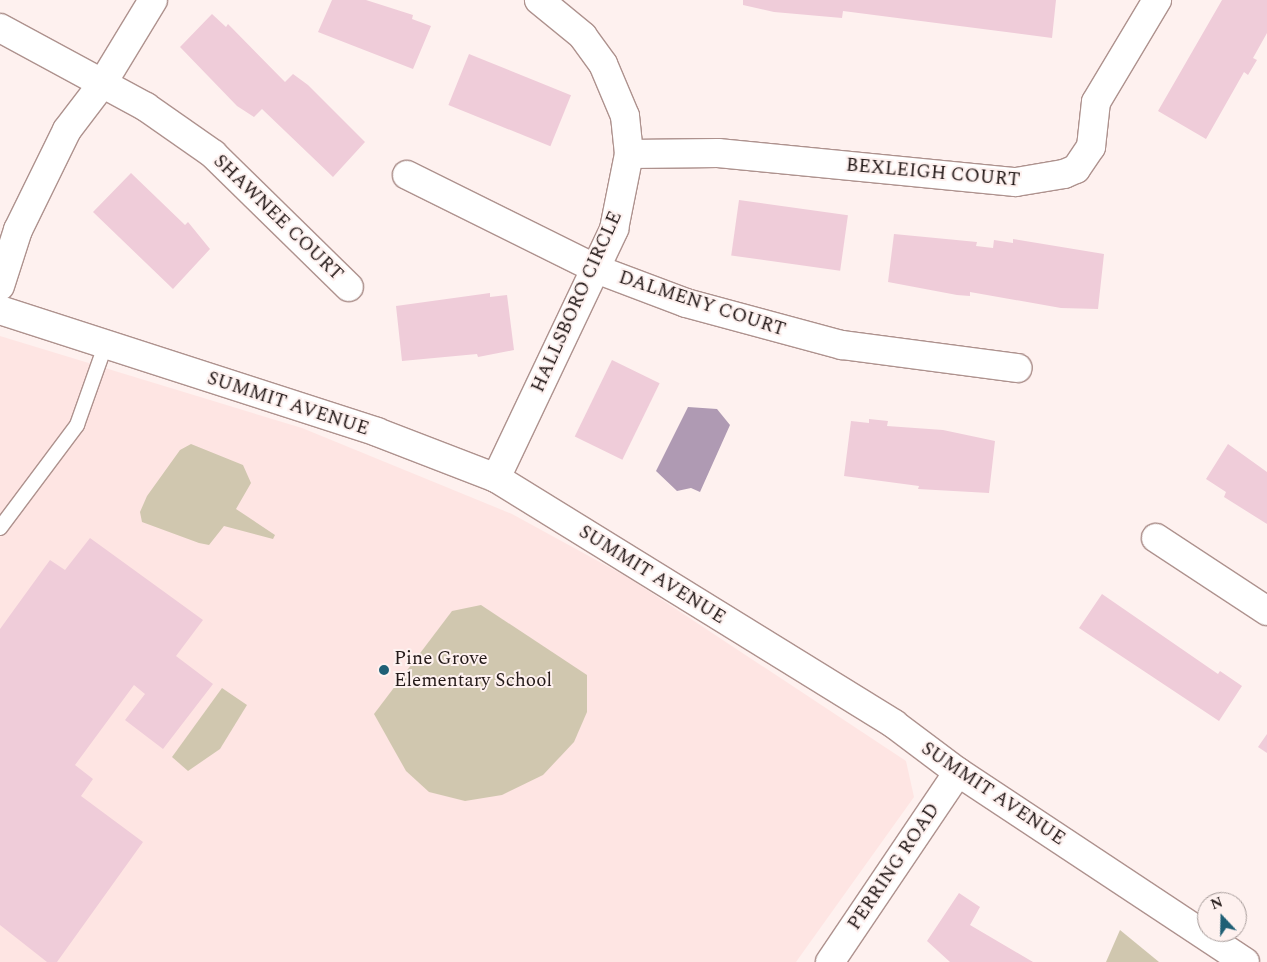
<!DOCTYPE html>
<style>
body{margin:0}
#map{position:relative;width:1267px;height:962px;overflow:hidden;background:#fef1ef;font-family:Spectral,serif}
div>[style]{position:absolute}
.built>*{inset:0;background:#fee5e3}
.green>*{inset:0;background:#d0c7af}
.water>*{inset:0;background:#af9ab3}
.building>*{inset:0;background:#efccd9;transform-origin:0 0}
.roads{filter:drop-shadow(1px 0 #ae928e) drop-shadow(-1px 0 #ae928e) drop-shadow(0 1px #ae928e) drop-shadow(0 -1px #ae928e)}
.lane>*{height:14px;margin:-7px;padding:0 7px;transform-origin:7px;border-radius:7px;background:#fff}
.street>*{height:28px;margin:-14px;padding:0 14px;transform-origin:14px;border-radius:14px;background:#fff}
.secondary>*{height:28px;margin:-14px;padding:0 14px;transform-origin:14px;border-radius:14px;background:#fff}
.dots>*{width:14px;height:14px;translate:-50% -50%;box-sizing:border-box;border:2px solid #fef1ef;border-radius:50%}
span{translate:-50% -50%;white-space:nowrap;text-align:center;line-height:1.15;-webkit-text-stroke:4px #fef1ef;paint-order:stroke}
.street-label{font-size:19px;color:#231918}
.poi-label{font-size:19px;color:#231918}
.left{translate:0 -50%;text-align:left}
.north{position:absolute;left:1197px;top:892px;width:50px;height:50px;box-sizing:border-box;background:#fef1ef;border:1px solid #a69b99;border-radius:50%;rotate:339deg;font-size:14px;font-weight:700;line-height:20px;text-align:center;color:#231918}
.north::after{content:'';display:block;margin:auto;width:18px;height:22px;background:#1f5f75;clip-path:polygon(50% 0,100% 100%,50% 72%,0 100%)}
</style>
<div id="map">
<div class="built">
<div style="clip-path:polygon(0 336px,302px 428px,512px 514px,629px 578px,906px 761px,914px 797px,796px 962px,0 962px)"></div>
</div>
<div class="green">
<div style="clip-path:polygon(191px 444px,243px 465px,251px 483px,236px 509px,275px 535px,273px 539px,224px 526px,209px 545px,199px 543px,142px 522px,140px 512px,147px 496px,180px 450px)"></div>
<div style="clip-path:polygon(481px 605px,587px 675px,587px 712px,574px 742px,543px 775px,502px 795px,465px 801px,429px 792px,406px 771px,374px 714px,452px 611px)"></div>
<div style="clip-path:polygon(222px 688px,247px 705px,220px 749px,188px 771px,172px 757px)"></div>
<div style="clip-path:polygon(1120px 930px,1159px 962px,1106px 962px)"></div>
</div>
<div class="water">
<div style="clip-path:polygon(688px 407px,717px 409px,730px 425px,700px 492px,691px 488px,677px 491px,656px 471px)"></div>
</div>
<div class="building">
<div style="clip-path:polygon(332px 0,366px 0,413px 15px,412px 19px,431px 26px,413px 69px,318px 32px)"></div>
<div style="clip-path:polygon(743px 0,1056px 0,1052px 38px,843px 11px,842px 18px,774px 12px,743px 5px)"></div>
<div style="clip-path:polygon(1222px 0,1267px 0,1267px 33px,1253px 58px,1257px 60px,1248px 75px,1244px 72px,1206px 139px,1158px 111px)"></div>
<div style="clip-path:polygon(212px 14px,226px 27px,228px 24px,285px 82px,293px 74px,308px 85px,365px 142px,333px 177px,262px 109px,254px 117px,237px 106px,180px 47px)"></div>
<div style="left:469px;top:54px;width:110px;height:55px;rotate:22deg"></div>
<div style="clip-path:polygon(131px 173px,185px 225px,188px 222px,210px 249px,173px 289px,93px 212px)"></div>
<div style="left:739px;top:200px;width:110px;height:56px;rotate:8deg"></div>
<div style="clip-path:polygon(894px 234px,977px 242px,976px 246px,993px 248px,994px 240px,1013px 243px,1013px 239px,1104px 254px,1098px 309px,1061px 308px,970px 292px,970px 296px,957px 295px,888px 282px)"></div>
<div style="clip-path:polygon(490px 293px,490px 297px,507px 295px,514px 350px,478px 357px,477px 354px,402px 361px,396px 306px)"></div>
<div style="left:612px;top:360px;width:53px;height:85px;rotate:26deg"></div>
<div style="clip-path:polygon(869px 419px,888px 421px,887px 426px,943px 430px,995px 441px,989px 493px,918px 489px,919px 486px,844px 476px,851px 421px,869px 423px)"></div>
<div style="clip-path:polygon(1228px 444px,1267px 472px,1267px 524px,1224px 497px,1226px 492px,1206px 479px)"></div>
<div style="clip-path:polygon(90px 538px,203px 620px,176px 656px,213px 684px,163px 749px,125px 720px,145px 694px,134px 685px,75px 765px,93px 779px,81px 796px,143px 842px,57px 962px,47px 962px,0 925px,0 629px,50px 560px,65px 570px)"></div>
<div style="clip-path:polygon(1102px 594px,1218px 674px,1220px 671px,1242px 686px,1219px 721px,1079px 628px)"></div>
<div style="clip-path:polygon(1267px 734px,1267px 753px,1258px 747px)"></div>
<div style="clip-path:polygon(959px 893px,980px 907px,970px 925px,1033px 962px,950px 962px,927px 941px)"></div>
</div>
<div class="roads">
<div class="lane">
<div style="left:0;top:528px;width:129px;rotate:-53.2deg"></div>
<div style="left:77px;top:425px;width:84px;rotate:-70.5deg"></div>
</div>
<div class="street">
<div style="left:0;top:28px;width:166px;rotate:28.4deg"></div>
<div style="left:146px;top:107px;width:82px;rotate:35deg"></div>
<div style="left:213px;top:154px;width:190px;rotate:44.4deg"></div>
<div style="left:629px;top:154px;width:89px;rotate:-0.6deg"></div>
<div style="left:718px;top:153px;width:299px;rotate:5.6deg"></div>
<div style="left:1016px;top:182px;width:49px;rotate:-9.5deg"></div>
<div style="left:1064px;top:174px;width:13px;rotate:-23deg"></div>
<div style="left:1076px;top:169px;width:27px;rotate:-56deg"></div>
<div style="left:1091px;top:147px;width:45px;rotate:-83.7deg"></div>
<div style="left:1096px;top:102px;width:119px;rotate:-59.1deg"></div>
<div style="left:407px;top:175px;width:211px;rotate:26.4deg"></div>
<div style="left:596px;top:269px;width:96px;rotate:20.7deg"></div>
<div style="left:686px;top:303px;width:162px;rotate:15.1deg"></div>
<div style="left:842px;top:345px;width:177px;rotate:7.5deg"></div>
<div style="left:0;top:286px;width:59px;rotate:-72.2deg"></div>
<div style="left:18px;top:230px;width:111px;rotate:-63.9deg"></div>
<div style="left:67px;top:130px;width:58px;rotate:-52.7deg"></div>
<div style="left:102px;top:84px;width:98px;rotate:-58.7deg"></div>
<div style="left:496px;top:478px;width:276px;rotate:-64.6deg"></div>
<div style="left:614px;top:229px;width:76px;rotate:-78.7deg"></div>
<div style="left:629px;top:154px;width:38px;rotate:-96deg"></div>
<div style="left:625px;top:116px;width:56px;rotate:-112.9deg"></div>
<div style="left:603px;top:64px;width:34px;rotate:-126deg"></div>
<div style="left:583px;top:36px;width:57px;rotate:-140.7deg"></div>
<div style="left:1156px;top:538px;width:133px;rotate:33.3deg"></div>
<div style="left:830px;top:962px;width:229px;rotate:-56deg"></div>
</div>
<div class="secondary">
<div style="left:0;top:310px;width:396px;rotate:17.9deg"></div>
<div style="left:377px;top:432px;width:128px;rotate:21.1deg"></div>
<div style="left:496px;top:478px;width:468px;rotate:31.7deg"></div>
<div style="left:894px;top:724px;width:80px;rotate:36.9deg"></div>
<div style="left:958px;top:772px;width:344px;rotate:33.5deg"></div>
</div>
</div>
<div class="dots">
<div style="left:384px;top:670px;background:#1f5f75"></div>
</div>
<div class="street-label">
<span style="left:933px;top:173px;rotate:5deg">BEXLEIGH COURT</span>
<span style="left:278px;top:218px;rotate:44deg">SHAWNEE COURT</span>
<span style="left:577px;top:302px;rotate:-66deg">HALLSBORO CIRCLE</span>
<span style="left:702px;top:304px;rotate:18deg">DALMENY COURT</span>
<span style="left:288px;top:404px;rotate:18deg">SUMMIT AVENUE</span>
<span style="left:652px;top:575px;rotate:32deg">SUMMIT AVENUE</span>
<span style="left:993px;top:794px;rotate:34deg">SUMMIT AVENUE</span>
<span style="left:894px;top:867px;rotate:-56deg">PERRING ROAD</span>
</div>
<div class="poi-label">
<span class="left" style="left:394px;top:670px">Pine Grove<br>Elementary School</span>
</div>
<div class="north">N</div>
</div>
